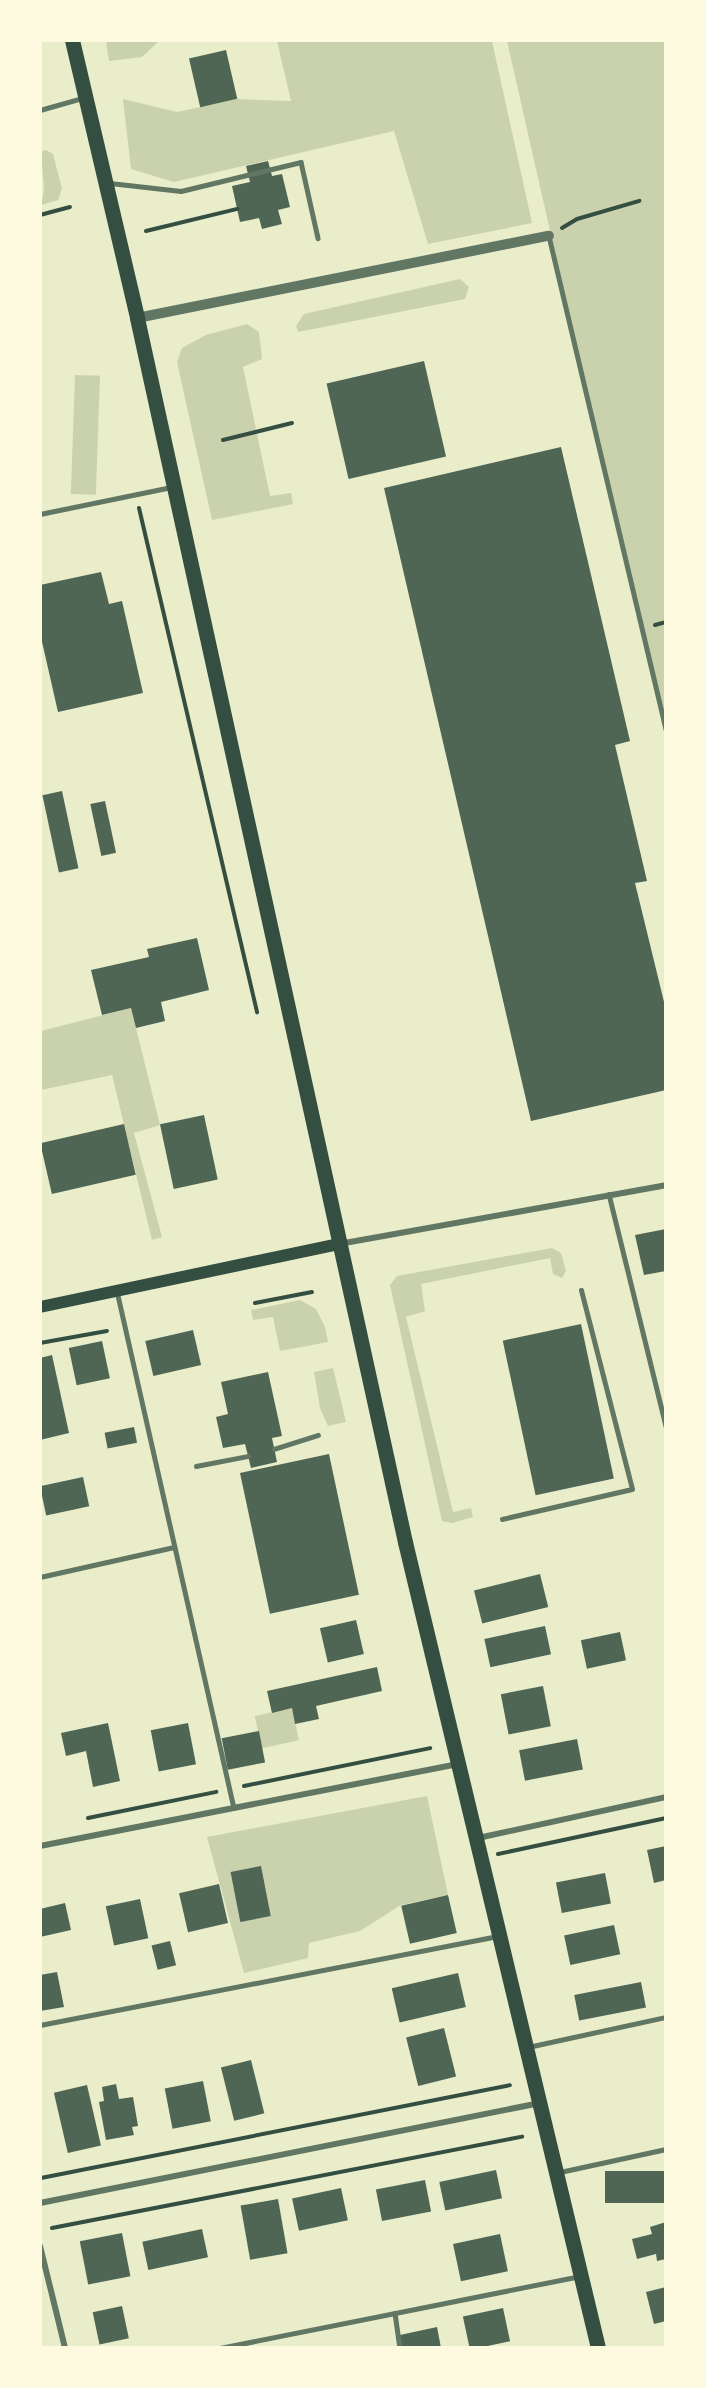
<!DOCTYPE html>
<style>
body{margin:0}
#map{position:relative;width:706px;height:2388px;overflow:hidden;background:#e9edc9;font-family:"Noto Sans",sans-serif}
div>[style]{position:absolute}
.green>*{inset:0;background:#cad2ad;transform-origin:0 0}
.building>*{inset:0;background:#4f6655;transform-origin:0 0}
.path>*{height:4px;margin:-2px;padding:0 2px;transform-origin:2px;border-radius:2px;background:#344e41}
.service>*{height:4.5px;margin:-2.25px;padding:0 2.25px;transform-origin:2.25px;border-radius:2.25px;background:#617663}
.minor>*{height:6px;margin:-3px;padding:0 3px;transform-origin:3px;border-radius:3px;background:#617663}
.tertiary>*{height:10px;margin:-5px;padding:0 5px;transform-origin:5px;border-radius:5px;background:#617663}
.secondary>*{height:12px;margin:-6px;padding:0 6px;transform-origin:6px;border-radius:6px;background:#344e41}
.primary>*{height:15px;margin:-7.5px;padding:0 7.5px;transform-origin:7.5px;border-radius:7.5px;background:#344e41}
span{translate:-50% -50%;white-space:nowrap;text-align:center;line-height:1.15;-webkit-text-stroke:4.5px #fefae0;paint-order:stroke}
.frame{position:absolute;inset:0;border:42px solid #fefae0;pointer-events:none}
</style>
<div id="map">
<div class="green">
<div style="clip-path:polygon(106px 41px,106px 40px,159px 41px,142px 57px,109px 61px)"></div>
<div style="clip-path:polygon(277px 41px,492px 41px,532px 223px,428px 244px,394px 131px,174px 182px,131px 169px,123px 99px,177px 112px,237px 99px,291px 101px)"></div>
<div style="clip-path:polygon(507px 41px,665px 41px,665px 729px,551px 235px)"></div>
<div style="clip-path:polygon(46px 150px,53px 154px,62px 189px,58px 200px,41px 205px,44px 190px,41px 152px)"></div>
<div style="clip-path:polygon(460px 279px,469px 287px,465px 299px,298px 332px,296px 326px,304px 314px)"></div>
<div style="clip-path:polygon(247px 324px,259px 332px,262px 359px,243px 367px,270px 496px,291px 493px,293px 504px,212px 520px,177px 362px,182px 348px,206px 335px)"></div>
<div style="left:75px;top:375px;width:25px;height:119px;rotate:2deg"></div>
<div style="clip-path:polygon(131px 1008px,160px 1125px,134px 1133px,162px 1237px,152px 1240px,112px 1075px,41px 1090px,41px 1031px)"></div>
<div style="clip-path:polygon(552px 1248px,561px 1253px,566px 1271px,562px 1278px,553px 1274px,550px 1258px,421px 1284px,425px 1311px,406px 1317px,453px 1512px,471px 1508px,473px 1517px,452px 1523px,442px 1521px,390px 1285px,397px 1276px)"></div>
<div style="clip-path:polygon(300px 1300px,316px 1309px,325px 1327px,328px 1342px,280px 1351px,273px 1317px,253px 1320px,251px 1310px)"></div>
<div style="clip-path:polygon(333px 1368px,346px 1422px,328px 1426px,320px 1408px,314px 1372px)"></div>
<div style="left:292px;top:1708px;width:33px;height:38px;rotate:78deg"></div>
<div style="clip-path:polygon(427px 1796px,448px 1895px,401px 1905px,360px 1931px,309px 1943px,308px 1958px,244px 1973px,207px 1837px)"></div>
</div>
<div class="building">
<div style="left:226px;top:50px;width:50px;height:38px;rotate:77deg"></div>
<div style="clip-path:polygon(268px 161px,272px 176px,282px 174px,290px 207px,278px 210px,282px 224px,262px 229px,259px 218px,240px 222px,232px 186px,250px 182px,246px 166px)"></div>
<div style="left:424px;top:361px;width:98px;height:100px;rotate:77deg"></div>
<div style="clip-path:polygon(561px 447px,630px 741px,615px 745px,647px 881px,635px 883px,666px 1010px,666px 1090px,531px 1121px,384px 488px)"></div>
<div style="clip-path:polygon(101px 572px,109px 604px,122px 601px,143px 693px,58px 712px,40px 633px,40px 585px)"></div>
<div style="left:62px;top:791px;width:79px;height:20px;rotate:78deg"></div>
<div style="left:105px;top:801px;width:53px;height:15px;rotate:78deg"></div>
<div style="clip-path:polygon(197px 938px,209px 990px,161px 1002px,165px 1021px,136px 1028px,131px 1008px,102px 1015px,91px 970px,149px 957px,147px 949px)"></div>
<div style="left:204px;top:1115px;width:66px;height:45px;rotate:78deg"></div>
<div style="left:124px;top:1124px;width:52px;height:86px;rotate:77deg"></div>
<div style="clip-path:polygon(666px 1229px,666px 1271px,644px 1275px,635px 1235px)"></div>
<div style="left:581px;top:1324px;width:158px;height:80px;rotate:78deg"></div>
<div style="left:193px;top:1330px;width:36px;height:49px;rotate:77deg"></div>
<div style="left:102px;top:1341px;width:38px;height:34px;rotate:78deg"></div>
<div style="clip-path:polygon(52px 1355px,69px 1433px,40px 1440px,40px 1358px)"></div>
<div style="clip-path:polygon(268px 1372px,282px 1436px,272px 1438px,277px 1462px,251px 1468px,245px 1444px,223px 1448px,216px 1417px,228px 1414px,221px 1382px)"></div>
<div style="left:134px;top:1427px;width:16px;height:30px;rotate:79deg"></div>
<div style="left:329px;top:1454px;width:144px;height:91px;rotate:78deg"></div>
<div style="left:83px;top:1477px;width:30px;height:44px;rotate:78deg"></div>
<div style="left:540px;top:1574px;width:34px;height:68px;rotate:76deg"></div>
<div style="left:356px;top:1620px;width:35px;height:37px;rotate:77deg"></div>
<div style="left:545px;top:1626px;width:29px;height:62px;rotate:78deg"></div>
<div style="left:620px;top:1632px;width:29px;height:40px;rotate:78deg"></div>
<div style="clip-path:polygon(377px 1667px,382px 1691px,316px 1706px,319px 1719px,295px 1724px,292px 1708px,272px 1713px,267px 1691px)"></div>
<div style="left:543px;top:1686px;width:41px;height:43px;rotate:79deg"></div>
<div style="clip-path:polygon(108px 1723px,120px 1781px,93px 1787px,86px 1751px,66px 1756px,61px 1733px)"></div>
<div style="left:188px;top:1723px;width:42px;height:38px;rotate:79deg"></div>
<div style="left:259px;top:1731px;width:32px;height:38px;rotate:79deg"></div>
<div style="left:577px;top:1739px;width:31px;height:59px;rotate:79deg"></div>
<div style="clip-path:polygon(666px 1846px,666px 1880px,654px 1883px,647px 1850px)"></div>
<div style="left:261px;top:1866px;width:51px;height:31px;rotate:79deg"></div>
<div style="left:605px;top:1873px;width:31px;height:50px;rotate:79deg"></div>
<div style="left:219px;top:1884px;width:40px;height:41px;rotate:77deg"></div>
<div style="left:448px;top:1895px;width:39px;height:48px;rotate:77deg"></div>
<div style="left:140px;top:1899px;width:40px;height:35px;rotate:78deg"></div>
<div style="clip-path:polygon(65px 1903px,71px 1930px,40px 1937px,40px 1909px)"></div>
<div style="left:614px;top:1925px;width:30px;height:51px;rotate:78deg"></div>
<div style="left:170px;top:1941px;width:25px;height:19px;rotate:76deg"></div>
<div style="clip-path:polygon(57px 1972px,64px 2007px,40px 2011px,40px 1975px)"></div>
<div style="left:458px;top:1973px;width:35px;height:68px;rotate:77deg"></div>
<div style="left:641px;top:1982px;width:26px;height:68px;rotate:79deg"></div>
<div style="left:444px;top:2028px;width:50px;height:39px;rotate:76deg"></div>
<div style="left:251px;top:2060px;width:55px;height:31px;rotate:76deg"></div>
<div style="left:203px;top:2081px;width:41px;height:39px;rotate:79deg"></div>
<div style="clip-path:polygon(116px 2084px,119px 2099px,133px 2097px,138px 2126px,132px 2127px,134px 2135px,106px 2140px,99px 2102px,104px 2101px,102px 2087px)"></div>
<div style="left:87px;top:2085px;width:62px;height:34px;rotate:77deg"></div>
<div style="left:496px;top:2170px;width:29px;height:58px;rotate:78deg"></div>
<div style="left:666px;top:2171px;width:32px;height:61px;rotate:90deg"></div>
<div style="left:425px;top:2180px;width:32px;height:50px;rotate:79deg"></div>
<div style="left:341px;top:2188px;width:33px;height:50px;rotate:78deg"></div>
<div style="left:278px;top:2199px;width:55px;height:38px;rotate:80deg"></div>
<div style="clip-path:polygon(666px 2222px,666px 2259px,657px 2261px,656px 2254px,637px 2259px,632px 2239px,652px 2234px,650px 2227px)"></div>
<div style="left:202px;top:2229px;width:29px;height:61px;rotate:78deg"></div>
<div style="left:122px;top:2233px;width:44px;height:43px;rotate:79deg"></div>
<div style="left:500px;top:2234px;width:38px;height:48px;rotate:78deg"></div>
<div style="clip-path:polygon(666px 2287px,666px 2321px,654px 2324px,646px 2292px)"></div>
<div style="left:122px;top:2306px;width:33px;height:30px;rotate:78deg"></div>
<div style="left:503px;top:2308px;width:34px;height:41px;rotate:78deg"></div>
<div style="clip-path:polygon(437px 2327px,441px 2348px,402px 2348px,400px 2335px)"></div>
</div>
<div class="path">
<div style="left:40px;top:215px;width:31px;rotate:-15deg"></div>
<div style="left:562px;top:228px;width:17px;rotate:-31deg"></div>
<div style="left:577px;top:219px;width:65px;rotate:-16.2deg"></div>
<div style="left:146px;top:231px;width:94px;rotate:-13.6deg"></div>
<div style="left:223px;top:440px;width:71px;rotate:-13.8deg"></div>
<div style="left:139px;top:508px;width:518px;rotate:76.82deg"></div>
<div style="left:655px;top:625px;width:11px;rotate:-15deg"></div>
<div style="left:255px;top:1303px;width:58px;rotate:-10.9deg"></div>
<div style="left:40px;top:1343px;width:68px;rotate:-10.2deg"></div>
<div style="left:244px;top:1786px;width:190px;rotate:-11.5deg"></div>
<div style="left:88px;top:1818px;width:131px;rotate:-11.5deg"></div>
<div style="left:498px;top:1854px;width:172px;rotate:-12.1deg"></div>
<div style="left:41px;top:2178px;width:478px;rotate:-11.2deg"></div>
<div style="left:52px;top:2228px;width:479px;rotate:-11deg"></div>
</div>
<div class="service">
<div style="left:40px;top:110px;width:44px;rotate:-15.9deg"></div>
<div style="left:110px;top:183px;width:71px;rotate:6.4deg"></div>
<div style="left:181px;top:191px;width:123px;rotate:-13.6deg"></div>
<div style="left:301px;top:162px;width:78px;rotate:77.4deg"></div>
<div style="left:549px;top:236px;width:507px;rotate:76.65deg"></div>
<div style="left:40px;top:514px;width:135px;rotate:-11.6deg"></div>
<div style="left:609px;top:1194px;width:239px;rotate:76.2deg"></div>
<div style="left:117px;top:1291px;width:530px;rotate:77.25deg"></div>
<div style="left:274px;top:1449px;width:46px;rotate:-17.7deg"></div>
<div style="left:196px;top:1466px;width:53px;rotate:-10.9deg"></div>
<div style="left:502px;top:1519px;width:133px;rotate:-13deg"></div>
<div style="left:632px;top:1489px;width:205px;rotate:-104.4deg"></div>
<div style="left:40px;top:1577px;width:137px;rotate:-12.6deg"></div>
<div style="left:40px;top:2025px;width:466px;rotate:-11deg"></div>
<div style="left:528px;top:2047px;width:141px;rotate:-12.3deg"></div>
<div style="left:560px;top:2172px;width:108px;rotate:-12.2deg"></div>
<div style="left:395px;top:2313px;width:35px;rotate:82deg"></div>
<div style="left:220px;top:2348px;width:366px;rotate:-11.3deg"></div>
</div>
<div class="minor">
<div style="left:339px;top:1244px;width:332px;rotate:-10.2deg"></div>
<div style="left:478px;top:1838px;width:192px;rotate:-12.3deg"></div>
<div style="left:40px;top:1846px;width:426px;rotate:-11.1deg"></div>
<div style="left:40px;top:2203px;width:510px;rotate:-11.31deg"></div>
<div style="left:40px;top:2246px;width:105px;rotate:76.2deg"></div>
</div>
<div class="tertiary">
<div style="left:137px;top:318px;width:420px;rotate:-11.3deg"></div>
</div>
<div class="secondary">
<div style="left:40px;top:1307px;width:306px;rotate:-11.9deg"></div>
</div>
<div class="primary">
<div style="left:72px;top:40px;width:285px;rotate:76.8deg"></div>
<div style="left:137px;top:318px;width:1253px;rotate:77.65deg"></div>
<div style="left:405px;top:1542px;width:829px;rotate:76.53deg"></div>
</div>
<div class="frame"></div>
</div>
